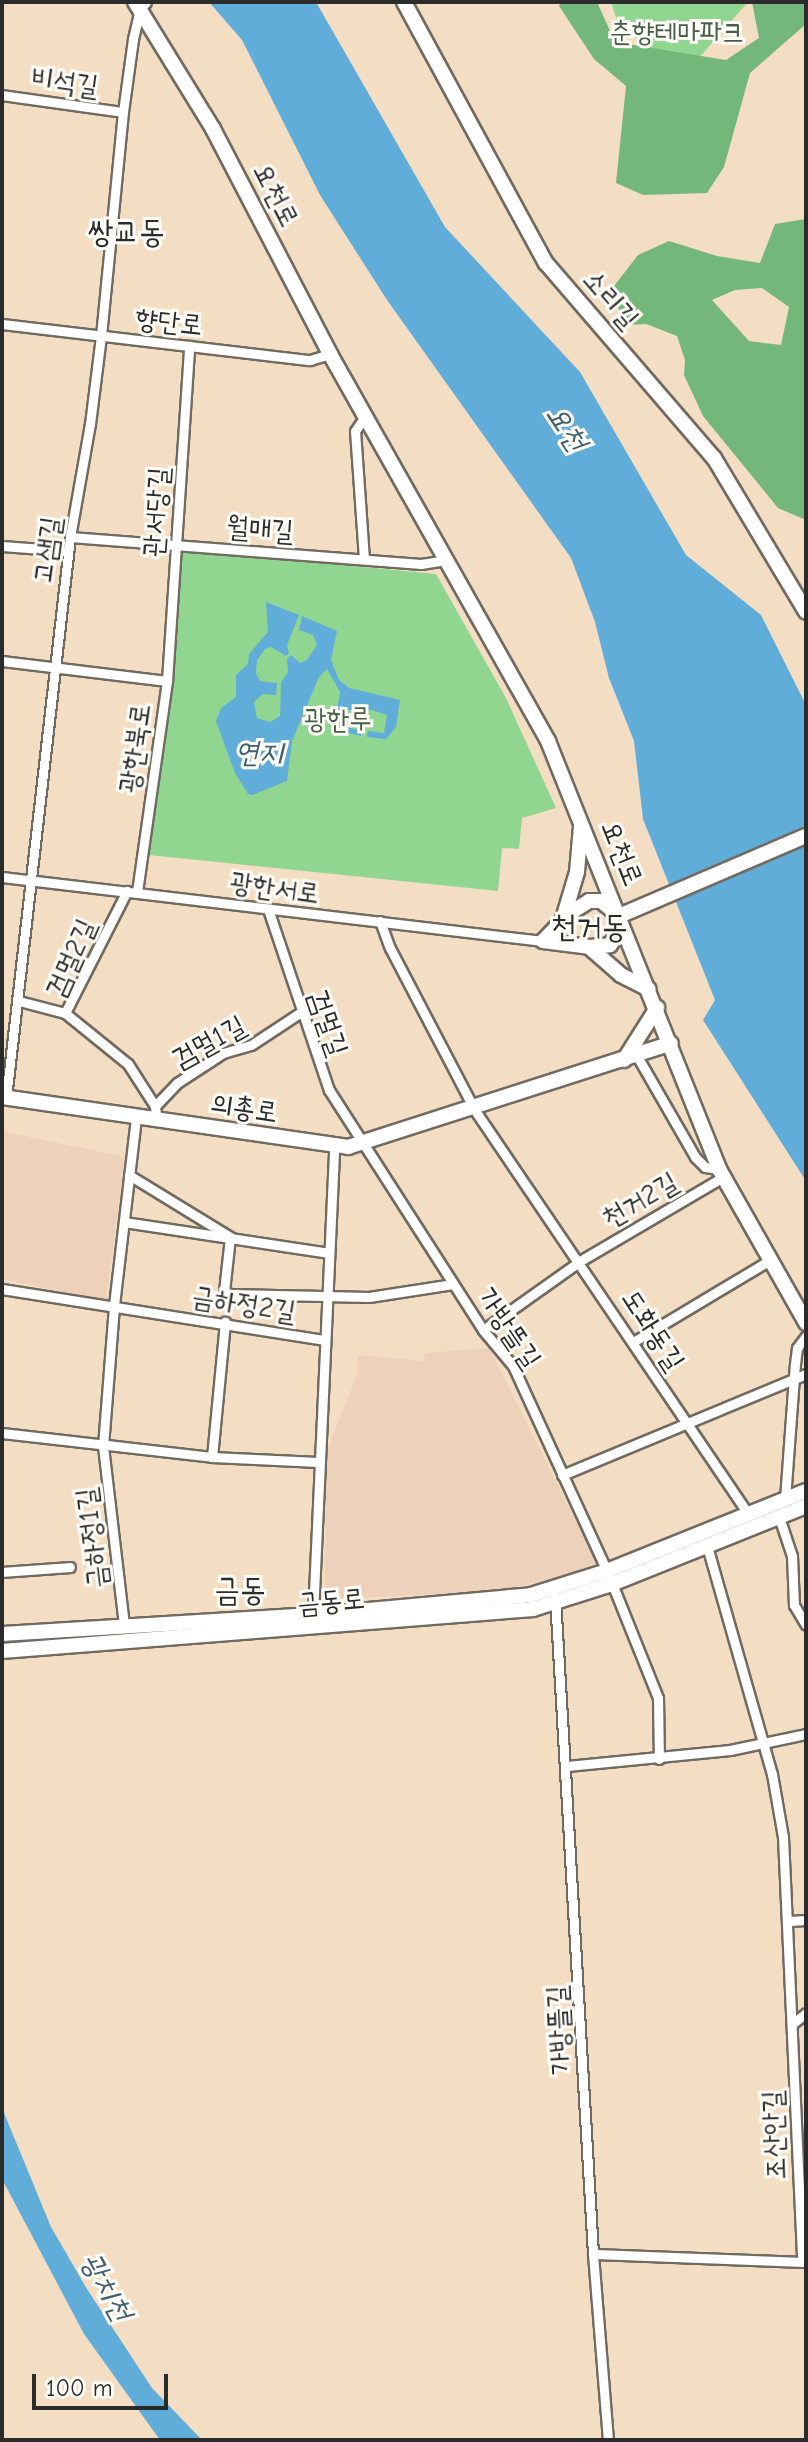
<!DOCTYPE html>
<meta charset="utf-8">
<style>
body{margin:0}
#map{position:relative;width:808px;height:2442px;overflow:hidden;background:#f4dec3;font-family:"Comic Neue","Poor Story",sans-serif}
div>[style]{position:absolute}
.built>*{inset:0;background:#eed1bb}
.green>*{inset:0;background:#90d690}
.forest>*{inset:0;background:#74b77a}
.water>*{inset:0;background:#60add9}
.roads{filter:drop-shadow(2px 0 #716a60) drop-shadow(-2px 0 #716a60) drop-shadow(0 2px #716a60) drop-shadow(0 -2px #716a60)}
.street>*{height:9px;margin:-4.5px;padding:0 4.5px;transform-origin:4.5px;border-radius:4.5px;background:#fff}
.secondary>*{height:14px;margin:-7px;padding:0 7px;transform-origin:7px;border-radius:7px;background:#fff}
.primary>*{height:14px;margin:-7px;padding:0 7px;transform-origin:7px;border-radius:7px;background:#fff}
span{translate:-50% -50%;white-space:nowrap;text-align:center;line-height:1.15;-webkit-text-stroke:6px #fdfcf7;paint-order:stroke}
.park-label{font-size:28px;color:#495e49}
.street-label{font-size:28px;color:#2b2b2b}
.water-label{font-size:30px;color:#405f71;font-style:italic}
.quarter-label{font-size:32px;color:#2b2b2b}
.frame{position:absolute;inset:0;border:4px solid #2b2b2b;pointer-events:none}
.scale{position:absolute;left:32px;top:2374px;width:136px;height:36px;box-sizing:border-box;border:4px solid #2b2b2b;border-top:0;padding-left:10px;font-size:24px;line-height:28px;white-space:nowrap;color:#2b2b2b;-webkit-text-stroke:6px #fdfcf7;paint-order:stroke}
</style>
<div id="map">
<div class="built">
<div style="clip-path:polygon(2px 1131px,125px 1157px,106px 1301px,2px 1279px)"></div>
<div style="clip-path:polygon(489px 1348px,597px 1563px,565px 1576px,504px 1590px,325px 1600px,326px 1453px,358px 1372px,358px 1355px,424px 1361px,425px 1353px)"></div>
</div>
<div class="green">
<div style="clip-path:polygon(611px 2px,748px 2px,684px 75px,618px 24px)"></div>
<div style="clip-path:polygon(186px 550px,436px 574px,506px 698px,556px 808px,522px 818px,519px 849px,502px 848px,498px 891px,149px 855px,173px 681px,182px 554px)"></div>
</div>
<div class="forest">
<div style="clip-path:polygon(561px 2px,597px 2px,615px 42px,726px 60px,759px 38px,752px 2px,806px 2px,806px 24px,750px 73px,724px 167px,707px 193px,643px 195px,616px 183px,626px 86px,594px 59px,559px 6px)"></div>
<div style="clip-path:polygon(evenodd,806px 219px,806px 520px,778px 508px,703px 416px,684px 375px,685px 360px,677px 336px,646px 324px,625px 325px,611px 290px,638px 255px,669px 241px,717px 256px,760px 263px,775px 224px,806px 219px,762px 288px,789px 307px,781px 345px,749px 341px,712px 300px,735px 290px,762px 288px)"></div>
</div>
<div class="water">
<div style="clip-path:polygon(209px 2px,316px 2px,445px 227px,580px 372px,686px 555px,761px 615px,806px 705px,806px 1181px,703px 1020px,715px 1000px,643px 819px,634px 741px,609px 678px,595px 622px,571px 558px,387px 300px,320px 195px,242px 40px)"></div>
<div style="clip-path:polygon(266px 602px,299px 615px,287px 645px,289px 653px,286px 656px,271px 647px,265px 649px,257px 660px,256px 673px,260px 681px,277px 683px,276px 695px,263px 694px,254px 702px,257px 718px,270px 722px,280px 716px,281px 682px,288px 672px,287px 659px,291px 655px,300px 663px,307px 660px,317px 645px,313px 635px,299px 630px,302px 616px,337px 631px,331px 660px,339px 680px,349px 688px,400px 700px,396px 727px,386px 739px,367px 737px,368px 731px,384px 733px,387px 715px,372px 710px,347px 710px,345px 727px,361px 730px,361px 736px,340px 731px,336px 717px,340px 692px,327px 669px,319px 677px,292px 741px,287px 781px,252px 795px,248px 794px,235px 773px,216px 721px,221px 708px,236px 697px,236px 675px,248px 664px,249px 654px,268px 632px)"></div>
<div style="clip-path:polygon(2px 2108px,51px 2227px,87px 2289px,152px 2388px,202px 2440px,160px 2440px,84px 2334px,2px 2179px)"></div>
</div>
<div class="roads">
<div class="street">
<div style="left:2px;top:95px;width:122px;rotate:8deg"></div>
<div style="left:2px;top:324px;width:310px;rotate:6.7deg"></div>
<div style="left:310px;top:360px;width:21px;rotate:-17deg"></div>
<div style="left:70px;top:537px;width:352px;rotate:4.4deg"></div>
<div style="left:421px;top:564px;width:25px;rotate:-9deg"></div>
<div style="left:2px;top:546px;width:66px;rotate:4.3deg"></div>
<div style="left:364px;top:559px;width:128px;rotate:-94deg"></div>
<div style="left:355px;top:431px;width:19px;rotate:-55deg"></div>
<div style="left:2px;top:661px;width:166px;rotate:6.9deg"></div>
<div style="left:167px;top:681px;width:213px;rotate:98.1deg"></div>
<div style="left:167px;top:681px;width:336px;rotate:-86.2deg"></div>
<div style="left:2px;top:877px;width:545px;rotate:6.75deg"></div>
<div style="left:268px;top:909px;width:191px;rotate:71.4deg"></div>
<div style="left:329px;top:1090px;width:285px;rotate:57.3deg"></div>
<div style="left:483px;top:1330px;width:47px;rotate:50.2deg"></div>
<div style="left:513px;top:1366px;width:226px;rotate:65.4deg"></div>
<div style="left:607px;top:1571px;width:137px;rotate:68.1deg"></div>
<div style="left:658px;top:1698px;width:61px;rotate:89.1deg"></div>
<div style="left:380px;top:921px;width:29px;rotate:70deg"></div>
<div style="left:390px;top:948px;width:182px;rotate:62.4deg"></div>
<div style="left:474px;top:1109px;width:490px;rotate:55.9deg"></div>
<div style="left:19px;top:1001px;width:48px;rotate:14.6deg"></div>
<div style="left:65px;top:1013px;width:81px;rotate:39deg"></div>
<div style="left:128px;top:1064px;width:50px;rotate:57.3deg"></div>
<div style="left:65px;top:1013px;width:137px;rotate:-63.1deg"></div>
<div style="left:637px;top:1056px;width:116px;rotate:60.1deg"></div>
<div style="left:695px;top:1157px;width:14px;rotate:45deg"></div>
<div style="left:705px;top:1167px;width:14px;rotate:8deg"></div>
<div style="left:6px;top:1098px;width:565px;rotate:-83.49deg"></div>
<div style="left:70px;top:537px;width:115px;rotate:-80deg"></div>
<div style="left:90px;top:424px;width:89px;rotate:-82.9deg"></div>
<div style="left:101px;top:336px;width:225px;rotate:-84.4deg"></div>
<div style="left:123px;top:112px;width:74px;rotate:-82.2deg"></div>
<div style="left:133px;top:39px;width:31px;rotate:-77deg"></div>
<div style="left:140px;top:9px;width:9px;rotate:-49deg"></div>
<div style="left:157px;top:1121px;width:15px;rotate:-98deg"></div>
<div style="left:155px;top:1106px;width:32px;rotate:-46deg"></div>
<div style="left:177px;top:1083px;width:55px;rotate:-33.1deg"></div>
<div style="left:223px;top:1053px;width:29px;rotate:-16deg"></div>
<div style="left:251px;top:1045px;width:60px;rotate:-33.4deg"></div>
<div style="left:129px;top:1175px;width:119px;rotate:31.5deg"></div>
<div style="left:230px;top:1237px;width:54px;rotate:96.3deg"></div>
<div style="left:224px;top:1291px;width:7px;rotate:27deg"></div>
<div style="left:230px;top:1294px;width:139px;rotate:1.2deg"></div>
<div style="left:369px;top:1297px;width:85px;rotate:-8.8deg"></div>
<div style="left:124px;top:1222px;width:206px;rotate:8.6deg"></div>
<div style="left:2px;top:1289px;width:327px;rotate:9deg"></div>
<div style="left:483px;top:1330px;width:119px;rotate:-35.4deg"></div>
<div style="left:580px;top:1261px;width:166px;rotate:-30.4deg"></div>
<div style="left:633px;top:1342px;width:160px;rotate:-30.9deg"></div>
<div style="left:2px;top:1433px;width:211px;rotate:6.5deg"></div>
<div style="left:212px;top:1457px;width:106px;rotate:2.7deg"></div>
<div style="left:212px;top:1457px;width:136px;rotate:-84.5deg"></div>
<div style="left:562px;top:1475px;width:264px;rotate:-22.5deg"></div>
<div style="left:785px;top:1499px;width:135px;rotate:-85.8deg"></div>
<div style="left:795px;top:1364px;width:16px;rotate:-83deg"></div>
<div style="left:797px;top:1348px;width:15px;rotate:-53deg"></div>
<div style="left:779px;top:1517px;width:41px;rotate:71.6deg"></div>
<div style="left:792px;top:1556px;width:49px;rotate:87.7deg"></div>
<div style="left:794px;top:1605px;width:23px;rotate:59deg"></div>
<div style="left:707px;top:1546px;width:237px;rotate:74.1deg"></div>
<div style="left:772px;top:1774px;width:64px;rotate:80.1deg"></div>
<div style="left:783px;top:1837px;width:425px;rotate:87.4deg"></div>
<div style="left:2px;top:1572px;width:68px;rotate:-4.2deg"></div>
<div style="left:555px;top:1597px;width:658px;rotate:86.69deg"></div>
<div style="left:593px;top:2254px;width:213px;rotate:2.2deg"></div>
<div style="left:313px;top:1615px;width:468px;rotate:-87.4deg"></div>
<div style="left:124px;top:1625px;width:180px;rotate:-96.7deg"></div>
<div style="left:103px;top:1446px;width:141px;rotate:-85.5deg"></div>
<div style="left:114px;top:1305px;width:187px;rotate:-83.3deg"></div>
<div style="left:567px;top:1766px;width:164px;rotate:-5.6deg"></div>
<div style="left:730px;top:1750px;width:78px;rotate:-11.9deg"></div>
<div style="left:789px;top:1921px;width:17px;rotate:-3deg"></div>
<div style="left:792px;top:2024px;width:18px;rotate:-38deg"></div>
<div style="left:593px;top:2254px;width:187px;rotate:85.4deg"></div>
</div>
<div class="secondary">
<div style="left:135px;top:2px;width:149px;rotate:58.4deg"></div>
<div style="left:213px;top:129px;width:254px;rotate:62.5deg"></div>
<div style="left:330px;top:354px;width:444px;rotate:60.6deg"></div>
<div style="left:548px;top:741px;width:461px;rotate:68.2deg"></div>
<div style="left:719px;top:1169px;width:177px;rotate:60.5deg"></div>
<div style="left:404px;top:2px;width:297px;rotate:61.5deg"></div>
<div style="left:546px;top:263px;width:257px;rotate:49.3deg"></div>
<div style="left:714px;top:458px;width:179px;rotate:59.1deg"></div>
<div style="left:619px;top:916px;width:203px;rotate:-23.2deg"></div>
<div style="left:563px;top:919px;width:49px;rotate:-73.4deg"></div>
<div style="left:577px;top:872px;width:46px;rotate:-85deg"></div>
<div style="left:543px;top:941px;width:46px;rotate:7.4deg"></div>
<div style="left:589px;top:947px;width:21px;rotate:-5deg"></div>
<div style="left:610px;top:945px;width:12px;rotate:-55deg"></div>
<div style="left:617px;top:935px;width:19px;rotate:-84deg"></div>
<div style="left:543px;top:941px;width:39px;rotate:-46deg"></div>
<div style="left:570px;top:913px;width:22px;rotate:-32deg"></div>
<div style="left:589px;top:901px;width:12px"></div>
<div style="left:601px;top:901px;width:19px;rotate:39deg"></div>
<div style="left:589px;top:947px;width:43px;rotate:41.2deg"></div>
<div style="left:621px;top:975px;width:31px;rotate:27deg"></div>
<div style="left:624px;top:1060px;width:62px;rotate:-57.6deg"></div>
<div style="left:2px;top:1634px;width:312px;rotate:-3.5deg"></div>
<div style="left:313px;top:1615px;width:219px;rotate:-5.2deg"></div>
<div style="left:531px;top:1595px;width:80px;rotate:-17.5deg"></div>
<div style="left:607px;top:1571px;width:214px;rotate:-21.9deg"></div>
<div style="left:2px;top:1651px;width:533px;rotate:-4.52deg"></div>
<div style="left:533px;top:1609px;width:83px;rotate:-17.6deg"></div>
<div style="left:612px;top:1584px;width:209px;rotate:-21.9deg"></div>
</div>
<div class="primary">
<div style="left:2px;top:1097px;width:350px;rotate:8.2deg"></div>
<div style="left:348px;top:1147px;width:339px;rotate:-17.8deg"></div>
</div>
</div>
<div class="park-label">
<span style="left:677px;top:32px">춘향테마파크</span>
<span style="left:338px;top:719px">광한루</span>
</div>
<div class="street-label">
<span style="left:65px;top:82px;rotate:8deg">비석길</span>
<span style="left:276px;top:195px;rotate:63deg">요천로</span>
<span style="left:611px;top:299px;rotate:49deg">소리길</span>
<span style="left:169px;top:322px;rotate:6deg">향단로</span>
<span style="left:156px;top:512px;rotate:-86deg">관서당길</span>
<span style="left:260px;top:529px;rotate:4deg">월매길</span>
<span style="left:47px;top:550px;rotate:-82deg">고샘길</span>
<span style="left:135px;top:748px;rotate:-82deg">광한북로</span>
<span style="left:622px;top:853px;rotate:68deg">요천로</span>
<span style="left:275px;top:888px;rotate:8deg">광한서로</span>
<span style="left:71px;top:958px;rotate:-66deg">검멀2길</span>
<span style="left:328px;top:1023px;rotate:71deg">검멀길</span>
<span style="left:209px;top:1042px;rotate:-29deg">검멀1길</span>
<span style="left:244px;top:1108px;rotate:8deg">의총로</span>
<span style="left:640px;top:1200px;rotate:-30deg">천거2길</span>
<span style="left:244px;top:1304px;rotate:9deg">금하정2길</span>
<span style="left:509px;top:1328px;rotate:56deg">가방뜰길</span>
<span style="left:653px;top:1330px;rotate:57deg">도화동길</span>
<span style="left:92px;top:1538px;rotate:-97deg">금하정1길</span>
<span style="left:331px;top:1601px;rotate:-5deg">금동로</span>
<span style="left:559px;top:2030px;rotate:-93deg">가방뜰길</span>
<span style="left:774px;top:2135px;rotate:-92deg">조산안길</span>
</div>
<div class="water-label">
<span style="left:566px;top:428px;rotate:56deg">요천</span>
<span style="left:259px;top:753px">연지</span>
<span style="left:106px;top:2287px;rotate:61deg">광치천</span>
</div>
<div class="quarter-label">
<span style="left:126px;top:232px">쌍교동</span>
<span style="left:589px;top:927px">천거동</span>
<span style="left:240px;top:1590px">금동</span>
</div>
<div class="frame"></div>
<div class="scale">100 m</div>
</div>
